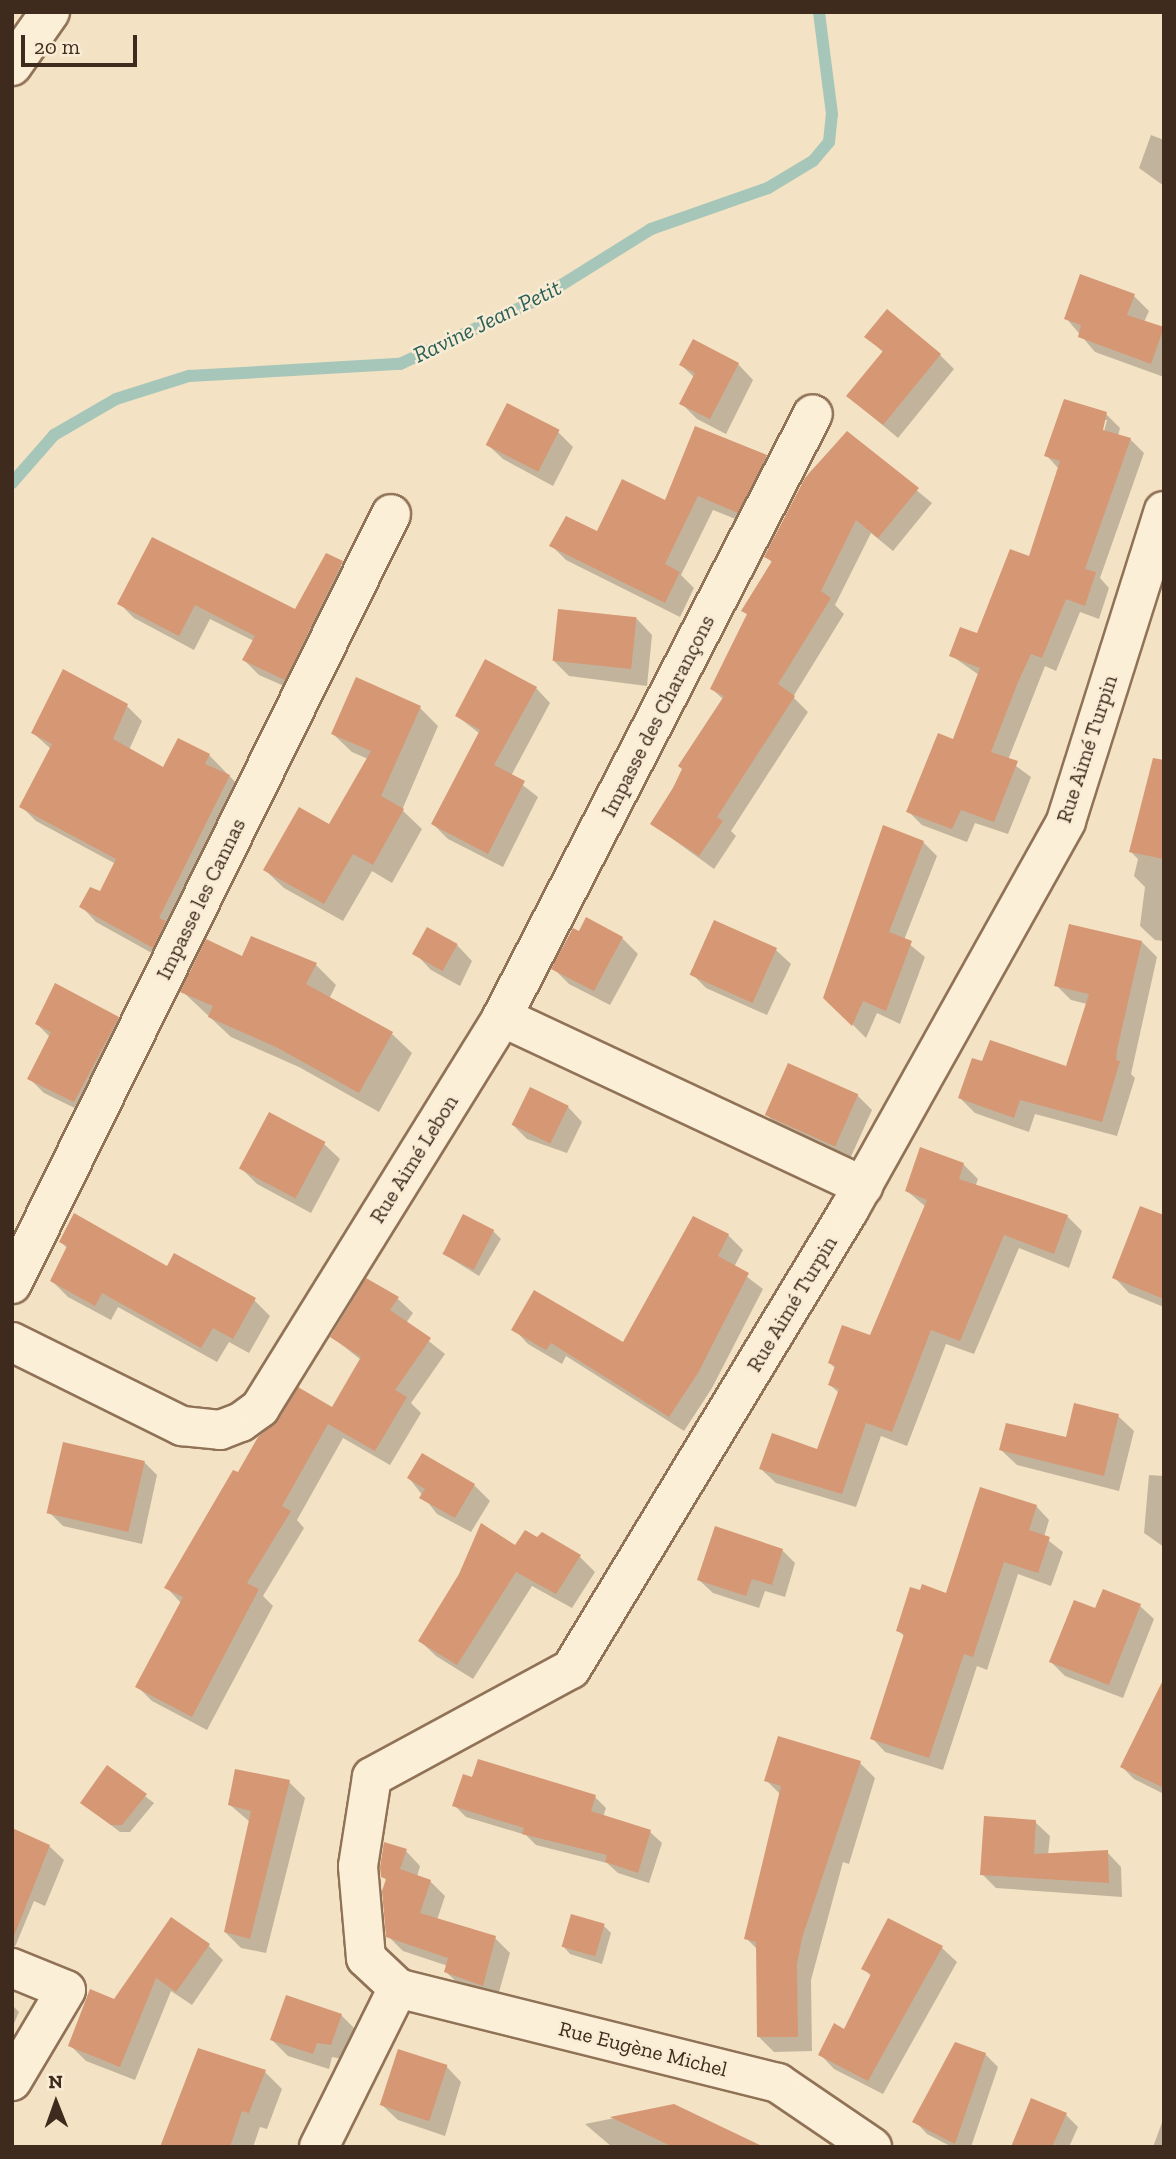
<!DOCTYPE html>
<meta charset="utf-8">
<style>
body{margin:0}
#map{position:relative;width:1176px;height:2159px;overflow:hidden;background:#f3e2c3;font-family:"Zilla Slab",serif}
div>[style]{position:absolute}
.shadow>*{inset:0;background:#0003}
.stream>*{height:12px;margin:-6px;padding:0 6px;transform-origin:6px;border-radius:6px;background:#a6c6ba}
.building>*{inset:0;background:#d69775;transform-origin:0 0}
.roads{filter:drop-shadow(2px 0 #907257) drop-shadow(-2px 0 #907257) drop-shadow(0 2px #907257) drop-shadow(0 -2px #907257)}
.minor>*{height:38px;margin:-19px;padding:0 19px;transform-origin:19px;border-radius:19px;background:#fcefd8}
span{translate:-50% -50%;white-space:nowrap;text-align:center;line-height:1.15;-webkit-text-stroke:5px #f9ecd4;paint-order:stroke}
.street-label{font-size:21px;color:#3e2b1d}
.water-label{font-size:23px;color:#2b6059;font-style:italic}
.frame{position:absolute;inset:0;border:14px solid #3e2b1d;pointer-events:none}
.north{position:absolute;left:21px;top:2068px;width:70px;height:70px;-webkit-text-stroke:5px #f9ecd4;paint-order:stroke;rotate:359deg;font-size:19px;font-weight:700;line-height:28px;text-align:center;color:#3e2b1d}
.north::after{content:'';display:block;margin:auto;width:24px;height:32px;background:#3e2b1d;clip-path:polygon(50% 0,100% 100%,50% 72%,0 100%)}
.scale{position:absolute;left:21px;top:35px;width:116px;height:32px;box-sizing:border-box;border:4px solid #3e2b1d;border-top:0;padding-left:9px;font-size:21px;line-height:24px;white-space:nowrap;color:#3e2b1d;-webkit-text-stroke:5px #f9ecd4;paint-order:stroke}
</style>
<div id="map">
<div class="shadow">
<div style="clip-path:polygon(1151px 135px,1164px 140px,1164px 186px,1139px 168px)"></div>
<div style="clip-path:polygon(1134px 296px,1149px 311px,1144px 322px,1164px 330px,1164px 377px,1095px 352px,1066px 318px)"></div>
<div style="clip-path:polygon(867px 337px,940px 355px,954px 369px,898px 438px,848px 396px,884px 353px)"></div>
<div style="clip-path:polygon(738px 364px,753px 380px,726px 434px,697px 419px,681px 403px,695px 378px,681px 365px)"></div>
<div style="clip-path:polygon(evenodd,1106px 414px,1120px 428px,1118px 436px,1130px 439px,1144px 453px,1100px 578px,1109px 588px,1099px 619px,1080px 612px,1056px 671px,1045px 666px,1008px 760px,1031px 777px,1008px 834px,975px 823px,967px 842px,922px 825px,908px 811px,954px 741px,979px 675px,952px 656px,978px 635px,1030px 558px,1059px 469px,1046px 455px,1106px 414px,1103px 420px,1107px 420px,1102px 439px,1103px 420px)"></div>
<div style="clip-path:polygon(558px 432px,573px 447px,553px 486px,503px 459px,487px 444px)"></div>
<div style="clip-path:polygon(847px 433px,932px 503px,893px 551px,871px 533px,835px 605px,844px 614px,793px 697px,808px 712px,731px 831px,736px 836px,714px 869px,652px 824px,724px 700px,712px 689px,748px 615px,743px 610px,773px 563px,766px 557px,809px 473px)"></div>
<div style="clip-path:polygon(766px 457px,781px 472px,753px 526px,713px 510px,681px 575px,694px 588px,680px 617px,566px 560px,551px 545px,598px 533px)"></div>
<div style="clip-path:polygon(153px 540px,296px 611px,326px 555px,357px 577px,300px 693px,259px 675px,244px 660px,254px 641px,210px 619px,194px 650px,134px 618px,120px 604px)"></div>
<div style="clip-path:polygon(637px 619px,652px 635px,647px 686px,569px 676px,553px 660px)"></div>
<div style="clip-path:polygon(536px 688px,550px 703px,511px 776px,538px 797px,503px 867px,448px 839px,433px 824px,480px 734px,457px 716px)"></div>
<div style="clip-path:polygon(127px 706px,142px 721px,129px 750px,164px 769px,209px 755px,244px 791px,168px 962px,96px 922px,82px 907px,101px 894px,116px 864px,36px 821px,21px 806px,51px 749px,33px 733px)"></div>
<div style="clip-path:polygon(420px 708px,438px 726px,402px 810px,422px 829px,392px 883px,372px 871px,343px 921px,284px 888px,265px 870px,330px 826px,368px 759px,352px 752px,333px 734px)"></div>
<div style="clip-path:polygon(1164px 784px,1164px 941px,1155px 940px,1140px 926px,1145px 887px,1134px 876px,1138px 859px,1131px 852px)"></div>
<div style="clip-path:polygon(923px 842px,937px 856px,904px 940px,925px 957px,900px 1024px,877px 1013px,866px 1038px,825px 997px)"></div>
<div style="clip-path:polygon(587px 919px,622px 938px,638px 954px,610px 1005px,569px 984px,554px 969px)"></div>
<div style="clip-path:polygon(715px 922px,776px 950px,791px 964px,767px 1015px,706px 988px,691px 973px)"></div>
<div style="clip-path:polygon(252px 939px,316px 965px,336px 985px,329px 999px,391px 1033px,412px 1053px,379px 1112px,299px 1067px,231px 1037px,182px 991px,243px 958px)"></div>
<div style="clip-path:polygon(1142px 942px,1157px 957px,1131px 1074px,1135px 1078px,1117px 1136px,1035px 1114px,1029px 1132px,975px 1113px,960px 1098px,1067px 1068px,1087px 1004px,1071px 1000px,1056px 985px)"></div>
<div style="clip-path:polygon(457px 945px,472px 961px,460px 986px,431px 970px,416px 954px)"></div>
<div style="clip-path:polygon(118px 1018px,133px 1033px,89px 1115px,44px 1093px,29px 1078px,50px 1037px,37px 1024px)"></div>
<div style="clip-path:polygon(857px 1095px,872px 1110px,849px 1161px,783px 1131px,768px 1116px)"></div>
<div style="clip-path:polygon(568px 1107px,582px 1122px,567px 1153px,527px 1139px,513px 1125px)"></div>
<div style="clip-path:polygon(324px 1144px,340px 1159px,311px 1213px,257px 1184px,241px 1168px)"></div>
<div style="clip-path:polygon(963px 1164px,978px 1179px,975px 1187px,1067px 1216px,1082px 1231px,1069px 1268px,1019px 1248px,974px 1354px,946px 1344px,907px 1446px,881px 1436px,856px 1507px,776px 1483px,761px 1469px,819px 1451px,839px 1393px,830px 1385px,836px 1369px,830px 1363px,871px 1337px,926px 1207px,907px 1191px)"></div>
<div style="clip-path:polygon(1164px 1217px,1164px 1307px,1129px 1293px,1114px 1277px)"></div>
<div style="clip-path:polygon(493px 1231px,501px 1239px,479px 1276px,442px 1253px)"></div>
<div style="clip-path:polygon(728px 1235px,743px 1250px,734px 1267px,763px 1289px,712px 1388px,684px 1431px,566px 1356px,562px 1364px,528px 1344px,514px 1329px,624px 1344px)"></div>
<div style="clip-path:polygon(61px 1242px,167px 1268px,254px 1300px,270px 1316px,249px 1353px,229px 1342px,217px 1362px,118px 1307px,111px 1320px,68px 1297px,52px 1281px,68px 1249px)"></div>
<div style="clip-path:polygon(367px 1280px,399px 1300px,384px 1317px,399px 1300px,413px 1313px,406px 1323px,445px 1354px,411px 1403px,421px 1413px,390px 1465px,343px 1438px,297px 1520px,304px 1528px,263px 1596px,273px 1606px,207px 1730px,152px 1701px,137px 1686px,181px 1603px,166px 1587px,234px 1472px,238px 1475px,259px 1438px,280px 1421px,299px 1390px,333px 1410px,361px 1360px,332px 1337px)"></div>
<div style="clip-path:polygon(1118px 1416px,1134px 1431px,1119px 1491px,1017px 1465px,1001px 1450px,1067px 1439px)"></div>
<div style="clip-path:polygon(144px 1462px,157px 1475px,142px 1544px,63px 1526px,50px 1513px)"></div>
<div style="clip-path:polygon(1149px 1475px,1164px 1476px,1164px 1547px,1144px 1533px)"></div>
<div style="clip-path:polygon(409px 1478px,474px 1485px,490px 1501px,471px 1532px,437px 1514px)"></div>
<div style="clip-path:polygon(1036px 1506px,1049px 1520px,1044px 1537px,1063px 1552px,1051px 1586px,1018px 1574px,987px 1670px,977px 1666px,943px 1770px,885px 1752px,872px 1738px,905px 1637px,898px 1630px,948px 1595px)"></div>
<div style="clip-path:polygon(542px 1534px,580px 1557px,595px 1572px,572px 1608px,532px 1586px,473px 1679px,436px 1656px,420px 1641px)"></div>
<div style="clip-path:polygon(782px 1550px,795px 1563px,785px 1597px,765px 1591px,759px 1608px,713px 1593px,699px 1580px)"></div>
<div style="clip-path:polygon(1140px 1606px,1154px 1619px,1123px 1698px,1065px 1676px,1051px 1662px,1096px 1610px)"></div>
<div style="clip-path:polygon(1164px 1726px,1164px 1794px,1134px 1779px,1122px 1767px)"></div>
<div style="clip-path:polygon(860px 1763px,875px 1778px,849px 1864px,843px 1862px,811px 1980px,812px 2051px,774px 2052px,759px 2037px,757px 1949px,746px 1938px,780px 1794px,766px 1780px)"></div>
<div style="clip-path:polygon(107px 1767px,154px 1803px,130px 1832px,120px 1832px,82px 1803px)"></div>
<div style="clip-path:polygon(473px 1780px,595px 1797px,606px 1808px,603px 1817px,650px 1832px,662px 1843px,649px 1883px,618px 1873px,607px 1863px,536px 1845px,526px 1835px,466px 1817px,454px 1805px)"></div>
<div style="clip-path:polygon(289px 1782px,305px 1798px,266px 1953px,241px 1948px,225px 1932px,250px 1822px,230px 1805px)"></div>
<div style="clip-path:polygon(1035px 1822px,1050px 1836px,1048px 1855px,1107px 1852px,1121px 1867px,1122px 1897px,996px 1888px,982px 1874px)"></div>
<div style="clip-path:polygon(12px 1830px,49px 1846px,64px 1860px,45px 1906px,34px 1901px,12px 1954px)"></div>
<div style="clip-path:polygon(406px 1851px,420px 1866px,417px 1877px,430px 1881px,445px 1896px,437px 1920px,495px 1938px,510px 1953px,497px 1999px,461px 1986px,446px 1972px,448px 1966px,403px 1951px,388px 1936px,387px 1881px,383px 1876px)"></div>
<div style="clip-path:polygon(888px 1920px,942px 1948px,957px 1962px,883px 2094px,834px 2069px,820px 2054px,845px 2031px,872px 1977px,864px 1969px)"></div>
<div style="clip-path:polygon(604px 1926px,611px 1933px,602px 1964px,570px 1954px,563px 1946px)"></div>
<div style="clip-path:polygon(208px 1945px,223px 1960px,192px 2005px,171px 1991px,135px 2080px,86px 2061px,71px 2046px,115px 2001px)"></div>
<div style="clip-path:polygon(12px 2005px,19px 2012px,12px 2028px)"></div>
<div style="clip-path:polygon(341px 2015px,357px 2031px,347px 2060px,332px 2057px,329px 2069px,288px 2056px,272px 2040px)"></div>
<div style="clip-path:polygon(985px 2054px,998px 2067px,971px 2147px,952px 2147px,927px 2134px,915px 2121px)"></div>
<div style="clip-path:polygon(446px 2066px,461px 2082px,445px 2136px,398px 2120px,382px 2105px)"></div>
<div style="clip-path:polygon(265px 2072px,282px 2089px,267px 2129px,260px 2127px,253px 2147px,160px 2147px)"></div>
<div style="clip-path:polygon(674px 2106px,746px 2147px,612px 2147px,585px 2124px)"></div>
<div style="clip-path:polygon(1066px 2115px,1078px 2127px,1069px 2147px,1013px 2147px)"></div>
<div style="clip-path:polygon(1164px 2117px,1164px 2147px,1153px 2147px)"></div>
</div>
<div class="stream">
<div style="left:12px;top:483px;width:64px;rotate:-48.8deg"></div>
<div style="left:54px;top:435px;width:72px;rotate:-30.1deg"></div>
<div style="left:116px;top:399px;width:77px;rotate:-17.5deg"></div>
<div style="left:189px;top:376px;width:211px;rotate:-3.3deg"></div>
<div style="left:400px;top:364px;width:153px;rotate:-25.1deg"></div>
<div style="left:539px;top:299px;width:132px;rotate:-32deg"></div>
<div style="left:651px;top:229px;width:124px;rotate:-19.3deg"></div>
<div style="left:768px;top:188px;width:52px;rotate:-31deg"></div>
<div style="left:813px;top:161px;width:25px;rotate:-50deg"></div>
<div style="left:829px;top:142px;width:28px;rotate:-84deg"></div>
<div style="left:832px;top:114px;width:103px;rotate:-97.3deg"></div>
</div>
<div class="building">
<div style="clip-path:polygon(1080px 274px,1135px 294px,1127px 315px,1164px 327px,1151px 364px,1078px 337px,1081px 325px,1064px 319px)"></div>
<div style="clip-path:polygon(887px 309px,941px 354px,883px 425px,846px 396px,883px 351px,864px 337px)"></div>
<div style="clip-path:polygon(693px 339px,739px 363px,710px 419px,679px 404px,695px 373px,679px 365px)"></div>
<div style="clip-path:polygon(1064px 399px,1107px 412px,1103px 430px,1131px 438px,1085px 569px,1096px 572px,1085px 606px,1066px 599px,1042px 658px,1031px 654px,1018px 682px,991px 752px,1018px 761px,994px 822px,961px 810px,952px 829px,906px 812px,938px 733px,953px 739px,980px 668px,949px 656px,960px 627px,977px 633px,1010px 549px,1029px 556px,1060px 461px,1044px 456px)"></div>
<div style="left:507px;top:403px;width:59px;height:47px;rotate:27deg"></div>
<div style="clip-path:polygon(695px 426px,767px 455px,738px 513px,698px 496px,665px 564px,680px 572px,665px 603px,549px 546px,566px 516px,597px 531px,622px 479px,665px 500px)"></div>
<div style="clip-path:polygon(847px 431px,919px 488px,878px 538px,856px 520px,821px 591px,831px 598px,778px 684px,795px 696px,717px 817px,723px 821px,699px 856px,650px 824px,673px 788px,682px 769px,678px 766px,724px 696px,710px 689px,747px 614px,741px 611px,772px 561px,764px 557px,805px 478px)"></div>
<div style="clip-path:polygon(152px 537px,295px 609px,326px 553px,343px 561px,285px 680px,242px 660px,255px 636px,195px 605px,179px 636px,117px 604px)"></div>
<div style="left:558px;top:609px;width:79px;height:52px;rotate:6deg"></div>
<div style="clip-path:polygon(485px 659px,537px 687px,494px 765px,525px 781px,488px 854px,431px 824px,480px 730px,455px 716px)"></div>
<div style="clip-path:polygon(63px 669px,128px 704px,113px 739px,163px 767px,178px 738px,210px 754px,205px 764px,230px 775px,159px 918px,166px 921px,153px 948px,79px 907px,90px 887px,100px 891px,116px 859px,19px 807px,52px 744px,31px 733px)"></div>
<div style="clip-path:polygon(356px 677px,421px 706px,381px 796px,404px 809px,373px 865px,353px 854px,324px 904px,263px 870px,299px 807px,329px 824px,371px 751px,331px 734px)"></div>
<div style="clip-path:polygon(1153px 758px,1164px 760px,1164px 859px,1129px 852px)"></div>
<div style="clip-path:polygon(883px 825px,924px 841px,889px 932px,912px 941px,886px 1011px,863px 1001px,852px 1026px,823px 998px)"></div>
<div style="clip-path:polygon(586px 917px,623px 937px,594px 991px,551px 969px,573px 928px,579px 931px)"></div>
<div style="left:714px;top:920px;width:69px;height:60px;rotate:24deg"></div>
<div style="clip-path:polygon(1069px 924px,1142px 941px,1117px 1050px,1116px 1060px,1120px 1061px,1102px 1122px,1020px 1100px,1014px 1118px,958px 1098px,972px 1058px,982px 1061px,990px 1040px,1066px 1066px,1089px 994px,1054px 986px)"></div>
<div style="left:427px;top:927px;width:35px;height:31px;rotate:29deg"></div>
<div style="clip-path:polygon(251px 936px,317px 963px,306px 984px,393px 1032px,359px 1093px,276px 1047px,208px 1017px,213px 1006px,180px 992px,206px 939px,242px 956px)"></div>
<div style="clip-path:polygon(55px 983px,119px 1017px,74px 1102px,27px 1079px,51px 1032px,35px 1024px)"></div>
<div style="left:788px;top:1063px;width:77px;height:57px;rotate:24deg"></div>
<div style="left:530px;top:1087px;width:43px;height:42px;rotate:26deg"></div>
<div style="left:269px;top:1112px;width:64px;height:64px;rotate:28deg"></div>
<div style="clip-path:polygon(920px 1147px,964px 1163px,959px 1179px,1068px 1215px,1054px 1254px,1004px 1235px,960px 1341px,931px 1330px,892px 1432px,866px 1423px,842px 1494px,759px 1469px,772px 1433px,817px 1449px,839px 1389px,828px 1385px,835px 1366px,828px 1363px,842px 1325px,870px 1335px,927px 1200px,905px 1191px)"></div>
<div style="clip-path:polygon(1140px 1206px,1164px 1215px,1164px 1299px,1112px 1278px)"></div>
<div style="clip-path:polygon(74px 1213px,167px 1266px,174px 1253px,256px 1298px,233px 1339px,213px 1328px,201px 1348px,102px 1293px,95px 1306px,50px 1281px,67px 1246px,59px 1242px)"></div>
<div style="left:463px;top:1214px;width:35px;height:45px;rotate:27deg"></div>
<div style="clip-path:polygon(693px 1216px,729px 1234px,718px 1256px,749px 1273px,698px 1373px,669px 1417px,551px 1343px,546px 1350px,511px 1330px,534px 1290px,623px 1342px)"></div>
<div style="clip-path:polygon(366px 1278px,399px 1297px,390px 1310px,431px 1338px,395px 1390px,407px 1397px,375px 1451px,328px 1424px,282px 1506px,291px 1511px,247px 1583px,259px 1589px,192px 1717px,135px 1687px,183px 1597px,164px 1588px,233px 1470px,238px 1472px,258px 1437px,278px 1420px,298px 1387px,332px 1407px,361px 1357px,330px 1337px)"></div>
<div style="clip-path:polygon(1074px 1403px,1119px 1414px,1104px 1476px,999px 1450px,1006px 1423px,1066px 1437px)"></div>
<div style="left:63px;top:1442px;width:84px;height:73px;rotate:13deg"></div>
<div style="clip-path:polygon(422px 1453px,475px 1484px,455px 1518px,419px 1498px,425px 1489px,407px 1478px)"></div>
<div style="clip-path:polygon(980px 1487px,1037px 1505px,1029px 1530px,1050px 1537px,1038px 1573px,1004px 1562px,973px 1657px,964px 1654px,929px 1758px,870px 1739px,904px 1634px,896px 1631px,910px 1587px,920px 1590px,922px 1584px,946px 1593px)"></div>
<div style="clip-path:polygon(481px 1523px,515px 1545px,525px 1530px,537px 1537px,542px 1532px,581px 1555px,556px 1594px,516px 1572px,457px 1665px,418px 1641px,459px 1574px)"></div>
<div style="clip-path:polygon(715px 1526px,783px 1549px,772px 1585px,752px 1579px,746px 1596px,697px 1580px)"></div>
<div style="clip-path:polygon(1103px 1589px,1141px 1604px,1109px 1685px,1049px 1662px,1074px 1600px,1095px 1608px)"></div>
<div style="clip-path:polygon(1164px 1678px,1164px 1788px,1120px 1767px)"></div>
<div style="clip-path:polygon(778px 1736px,861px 1761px,802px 1938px,797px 1964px,798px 2037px,757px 2037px,756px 1942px,744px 1939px,781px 1786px,764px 1781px)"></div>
<div style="clip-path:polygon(478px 1759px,596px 1795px,591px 1811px,651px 1830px,638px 1873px,605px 1862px,607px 1855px,522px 1834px,524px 1828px,452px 1806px,463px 1774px,472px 1777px)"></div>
<div style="clip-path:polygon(107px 1765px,147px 1794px,122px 1825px,111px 1825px,80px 1803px)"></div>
<div style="clip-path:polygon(235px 1769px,290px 1780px,250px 1939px,224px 1932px,251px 1811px,228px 1805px)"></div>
<div style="clip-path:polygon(984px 1816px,1036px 1820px,1034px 1854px,1108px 1850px,1109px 1883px,980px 1875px)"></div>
<div style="clip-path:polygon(12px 1828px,50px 1845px,14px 1936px,12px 1936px)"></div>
<div style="clip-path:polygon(384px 1842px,407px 1849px,400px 1869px,431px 1880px,420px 1913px,496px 1936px,483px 1986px,444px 1972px,448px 1958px,386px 1937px,382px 1891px,386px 1879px,381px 1877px,380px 1867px)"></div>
<div style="left:571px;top:1914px;width:35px;height:34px;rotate:16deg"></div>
<div style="clip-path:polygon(171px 1917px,210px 1944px,176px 1992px,156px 1978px,120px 2067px,68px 2046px,90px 1989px,114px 1999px)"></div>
<div style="clip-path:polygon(888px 1918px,943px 1946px,868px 2081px,818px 2055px,834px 2023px,844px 2029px,871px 1974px,861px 1969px)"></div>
<div style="clip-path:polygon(286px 1995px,342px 2014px,331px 2045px,317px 2043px,313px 2054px,270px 2040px)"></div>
<div style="clip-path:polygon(955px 2042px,986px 2053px,955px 2144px,912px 2122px)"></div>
<div style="clip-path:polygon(198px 2048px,266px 2070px,249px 2113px,242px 2111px,230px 2147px,160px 2147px)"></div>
<div style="left:398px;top:2049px;width:52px;height:59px;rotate:18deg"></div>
<div style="clip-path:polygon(1031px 2098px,1067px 2113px,1052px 2147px,1011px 2147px)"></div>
<div style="clip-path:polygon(674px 2104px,764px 2147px,673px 2147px,610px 2117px)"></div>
</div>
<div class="roads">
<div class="minor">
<div style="left:12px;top:66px;width:66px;rotate:-54.9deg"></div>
<div style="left:502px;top:1017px;width:678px;rotate:-62.72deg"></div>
<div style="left:12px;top:1284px;width:858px;rotate:-63.79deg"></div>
<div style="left:12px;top:1342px;width:190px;rotate:26.3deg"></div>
<div style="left:182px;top:1426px;width:38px;rotate:6deg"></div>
<div style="left:220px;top:1430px;width:22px;rotate:-21deg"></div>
<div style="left:241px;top:1422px;width:24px;rotate:-36deg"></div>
<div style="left:260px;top:1408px;width:460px;rotate:-58.2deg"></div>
<div style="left:502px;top:1017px;width:399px;rotate:25.1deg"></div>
<div style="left:12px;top:1968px;width:58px;rotate:22.2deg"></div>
<div style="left:66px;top:1990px;width:106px;rotate:120.7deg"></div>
<div style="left:319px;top:2147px;width:178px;rotate:-63.6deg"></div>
<div style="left:872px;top:2147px;width:114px;rotate:-145.8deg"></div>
<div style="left:778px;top:2083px;width:392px;rotate:-166deg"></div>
<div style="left:398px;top:1988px;width:44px;rotate:-136.8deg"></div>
<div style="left:366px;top:1958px;width:92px;rotate:-95deg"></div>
<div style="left:358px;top:1866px;width:90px;rotate:-81.1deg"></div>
<div style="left:372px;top:1777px;width:226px;rotate:-28.5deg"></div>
<div style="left:571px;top:1669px;width:537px;rotate:-58.8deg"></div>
<div style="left:849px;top:1210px;width:445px;rotate:-60.8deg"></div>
<div style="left:1066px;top:821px;width:325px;rotate:-72.5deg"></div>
</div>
</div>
<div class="street-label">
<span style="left:658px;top:716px;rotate:-63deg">Impasse des Charançons</span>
<span style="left:1087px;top:749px;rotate:-72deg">Rue Aimé Turpin</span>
<span style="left:201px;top:899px;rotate:-64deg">Impasse les Cannas</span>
<span style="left:414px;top:1159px;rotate:-58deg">Rue Aimé Lebon</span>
<span style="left:792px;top:1304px;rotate:-59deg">Rue Aimé Turpin</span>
<span style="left:643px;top:2049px;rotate:14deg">Rue Eugène Michel</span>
</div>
<div class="water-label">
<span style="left:487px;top:321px;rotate:-26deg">Ravine Jean Petit</span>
</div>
<div class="frame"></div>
<div class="north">N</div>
<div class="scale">20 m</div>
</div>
